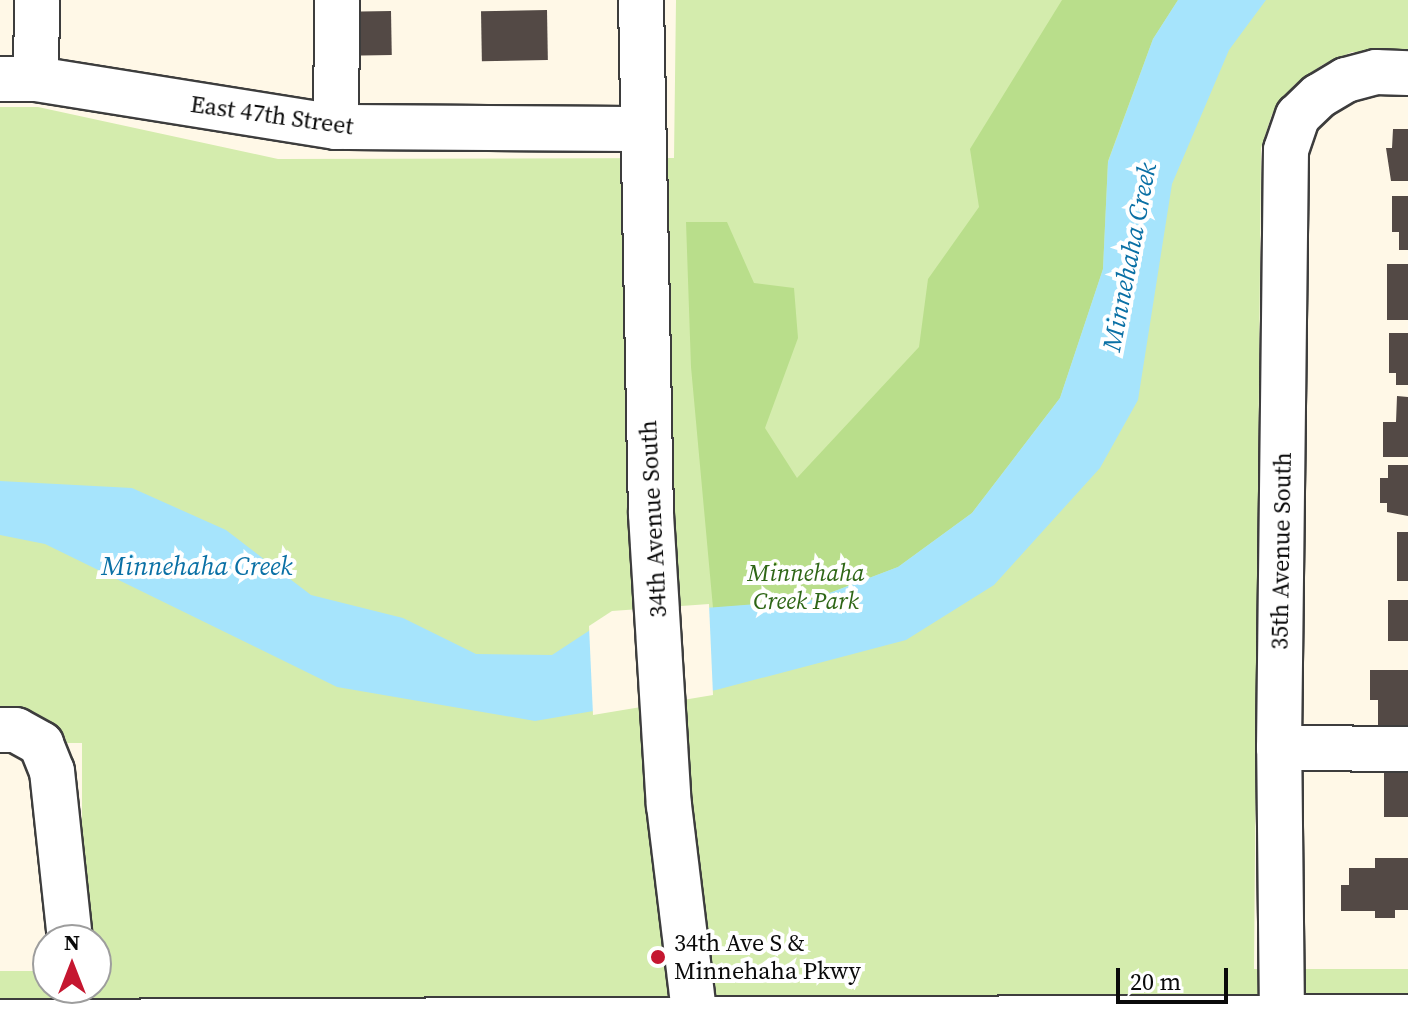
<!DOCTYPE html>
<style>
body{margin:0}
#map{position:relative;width:1408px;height:1036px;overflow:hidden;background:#fff8e7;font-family:"Source Serif 4",serif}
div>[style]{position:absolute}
.green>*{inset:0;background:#d4ecad}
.forest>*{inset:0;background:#b9de8b}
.water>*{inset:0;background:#a6e4fc}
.pier>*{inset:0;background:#fff8e7}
.building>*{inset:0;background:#534945;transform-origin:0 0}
.roads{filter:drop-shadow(2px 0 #3d3d3d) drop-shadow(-2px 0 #3d3d3d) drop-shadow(0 2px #3d3d3d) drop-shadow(0 -2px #3d3d3d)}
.minor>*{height:44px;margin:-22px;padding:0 22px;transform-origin:22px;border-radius:22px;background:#fff}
.dots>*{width:22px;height:22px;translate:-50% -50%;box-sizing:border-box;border:4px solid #fff;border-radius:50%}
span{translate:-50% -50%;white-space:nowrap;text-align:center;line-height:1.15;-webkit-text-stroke:8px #fff;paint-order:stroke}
.street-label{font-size:24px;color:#0a0a0a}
.park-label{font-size:24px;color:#2e6616;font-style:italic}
.poi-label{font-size:24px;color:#0a0a0a}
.left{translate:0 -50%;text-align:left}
.water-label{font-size:26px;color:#0a70a5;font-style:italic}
.north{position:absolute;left:32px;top:924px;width:80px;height:80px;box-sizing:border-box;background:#fff;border:2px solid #9d9d9d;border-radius:50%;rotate:0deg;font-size:22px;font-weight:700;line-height:32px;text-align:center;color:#0a0a0a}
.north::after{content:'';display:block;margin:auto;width:28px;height:36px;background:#c51730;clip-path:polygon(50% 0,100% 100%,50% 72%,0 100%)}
.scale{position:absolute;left:1116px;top:968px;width:112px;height:36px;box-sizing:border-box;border:4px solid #0a0a0a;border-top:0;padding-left:10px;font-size:24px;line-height:28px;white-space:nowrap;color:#0a0a0a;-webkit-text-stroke:6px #fff;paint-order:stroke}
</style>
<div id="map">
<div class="green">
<div style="clip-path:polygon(676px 0,1408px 0,1408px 52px,1352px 52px,1322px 65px,1294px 85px,1272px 114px,1261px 148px,1254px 969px,1408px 969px,1408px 1036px,0 1036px,0 971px,48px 971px,48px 988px,96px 988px,96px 940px,82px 940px,82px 743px,0 743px,0 107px,38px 107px,278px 159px,674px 158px)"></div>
</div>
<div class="forest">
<div style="clip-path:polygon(1062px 0,1178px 0,1153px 39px,1108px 161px,1103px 269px,1060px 398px,972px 513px,898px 567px,811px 600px,713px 608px,691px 367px,686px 222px,727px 222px,754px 283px,794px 288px,798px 338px,765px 428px,797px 478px,919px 347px,928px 279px,979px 207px,970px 149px)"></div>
</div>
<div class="water">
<div style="clip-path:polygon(1178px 0,1266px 0,1229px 50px,1172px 184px,1138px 400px,1100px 468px,994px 585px,906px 640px,716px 690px,535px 721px,337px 687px,45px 544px,0 535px,0 481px,132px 488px,226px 530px,311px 595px,403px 618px,476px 654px,552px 655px,613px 615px,811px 600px,898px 567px,972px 513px,1060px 398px,1103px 269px,1108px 162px,1153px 39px)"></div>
</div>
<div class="pier">
<div style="clip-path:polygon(709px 604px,713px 695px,593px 715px,589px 626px,612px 611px)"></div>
</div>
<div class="building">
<div style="left:547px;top:10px;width:50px;height:66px;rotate:89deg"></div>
<div style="left:391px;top:11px;width:44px;height:45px;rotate:89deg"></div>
<div style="clip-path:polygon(1393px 129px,1408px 129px,1408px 181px,1391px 181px,1386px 148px,1392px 148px)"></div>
<div style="clip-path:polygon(1392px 196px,1408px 196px,1408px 250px,1399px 250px,1399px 232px,1392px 232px)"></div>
<div style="left:1387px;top:264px;width:21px;height:56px"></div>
<div style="clip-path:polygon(1389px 333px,1408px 333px,1408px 385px,1396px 385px,1396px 373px,1389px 373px)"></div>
<div style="clip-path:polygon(1397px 396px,1408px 397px,1408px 457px,1383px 457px,1383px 422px,1396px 422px)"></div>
<div style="clip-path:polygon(1388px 465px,1408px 465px,1408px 516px,1387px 512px,1387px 503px,1380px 503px,1380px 478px,1388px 478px)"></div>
<div style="left:1397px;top:532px;width:11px;height:49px"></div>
<div style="left:1388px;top:600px;width:20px;height:41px"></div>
<div style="clip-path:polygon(1370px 670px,1408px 670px,1408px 727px,1378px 727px,1378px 700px,1370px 700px)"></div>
<div style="left:1384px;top:760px;width:24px;height:57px"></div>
<div style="clip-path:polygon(1375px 858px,1408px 858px,1408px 910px,1395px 910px,1395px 918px,1375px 918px,1375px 911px,1341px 911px,1341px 885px,1349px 885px,1349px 868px,1375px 868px)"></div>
</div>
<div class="roads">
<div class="minor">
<div style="left:641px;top:0;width:514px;rotate:88.89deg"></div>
<div style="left:651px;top:514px;width:292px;rotate:86.5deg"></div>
<div style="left:669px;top:805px;width:233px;rotate:83.1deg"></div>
<div style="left:0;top:79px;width:36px"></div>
<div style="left:36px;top:79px;width:304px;rotate:9.1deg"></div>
<div style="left:336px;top:127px;width:305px;rotate:0.4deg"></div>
<div style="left:36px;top:79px;width:79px;rotate:-89.3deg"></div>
<div style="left:336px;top:127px;width:127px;rotate:-89.5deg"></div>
<div style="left:0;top:730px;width:16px"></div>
<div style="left:16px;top:730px;width:29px;rotate:29deg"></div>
<div style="left:41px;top:744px;width:29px;rotate:68deg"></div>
<div style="left:52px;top:771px;width:170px;rotate:83.9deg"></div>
<div style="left:1279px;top:748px;width:129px;rotate:0.4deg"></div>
<div style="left:1282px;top:1017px;width:269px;rotate:-90.6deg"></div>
<div style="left:1279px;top:748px;width:598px;rotate:-89.33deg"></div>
<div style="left:1286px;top:150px;width:36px;rotate:-71deg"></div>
<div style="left:1298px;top:116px;width:29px;rotate:-44deg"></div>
<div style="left:1319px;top:96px;width:31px;rotate:-31deg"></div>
<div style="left:1346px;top:80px;width:31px;rotate:-15deg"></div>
<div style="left:1376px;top:72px;width:32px;rotate:2deg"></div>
<div style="left:0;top:1022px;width:1408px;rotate:-0.2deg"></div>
</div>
</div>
<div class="dots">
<div style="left:658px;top:957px;background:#c51730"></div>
</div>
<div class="street-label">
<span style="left:272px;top:115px;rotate:8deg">East 47th Street</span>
<span style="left:653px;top:519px;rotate:-93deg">34th Avenue South</span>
<span style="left:1281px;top:551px;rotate:-89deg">35th Avenue South</span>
</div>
<div class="park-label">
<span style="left:806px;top:587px">Minnehaha<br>Creek Park</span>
</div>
<div class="poi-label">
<span class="left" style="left:674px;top:957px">34th Ave S &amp;<br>Minnehaha Pkwy</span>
</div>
<div class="water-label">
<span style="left:1130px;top:257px;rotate:-79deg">Minnehaha Creek</span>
<span style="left:197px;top:567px">Minnehaha Creek</span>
</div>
<div class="north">N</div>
<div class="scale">20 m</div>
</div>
